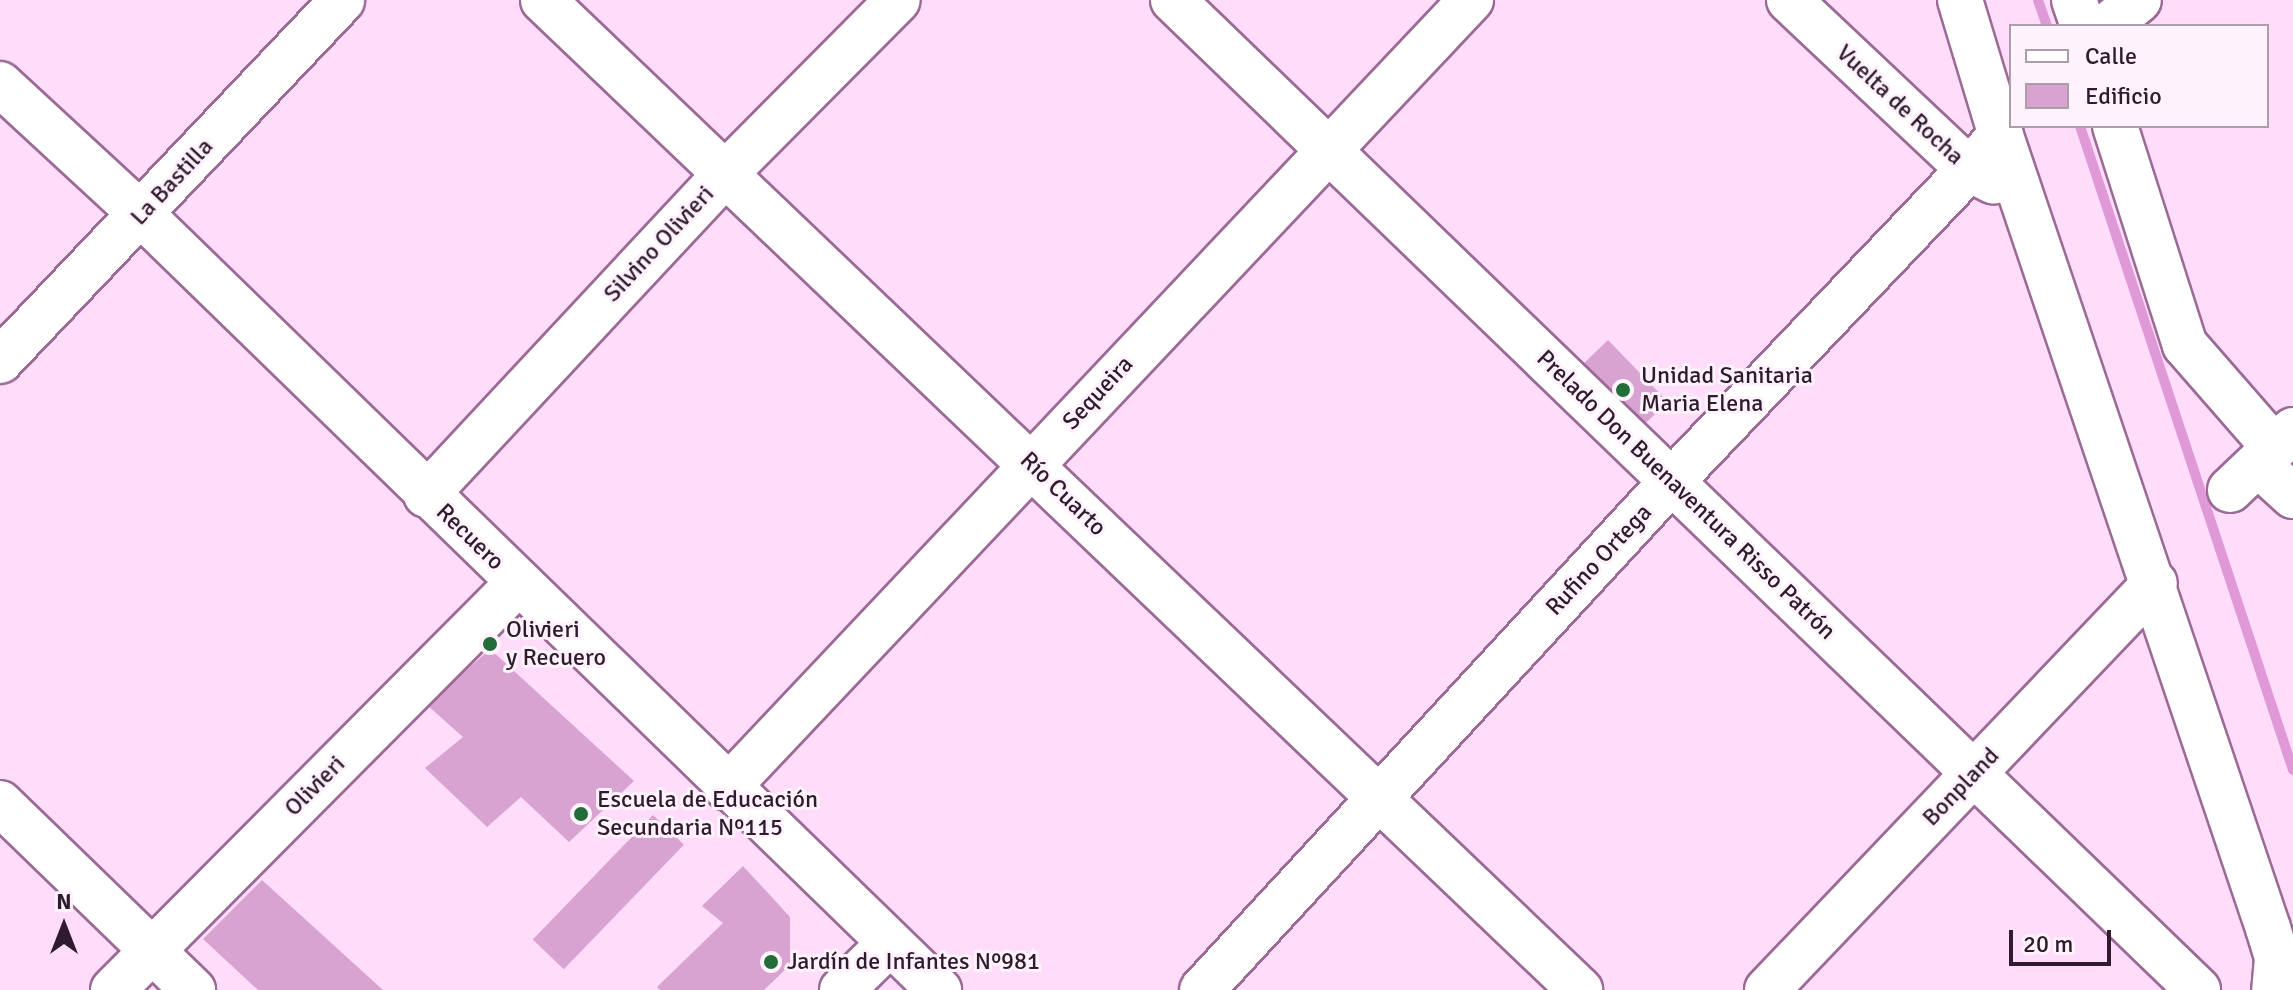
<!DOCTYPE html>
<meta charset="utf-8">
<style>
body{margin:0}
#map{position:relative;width:2293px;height:990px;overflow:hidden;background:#ffddfa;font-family:Signika,sans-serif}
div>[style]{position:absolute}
.stream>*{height:10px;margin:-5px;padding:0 5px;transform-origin:5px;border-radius:5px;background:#df99d7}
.building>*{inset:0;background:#d8a3d1;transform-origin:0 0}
.roads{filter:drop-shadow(2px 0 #9b6a95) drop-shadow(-2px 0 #9b6a95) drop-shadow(0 2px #9b6a95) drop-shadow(0 -2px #9b6a95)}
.minor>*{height:44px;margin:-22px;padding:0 22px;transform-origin:22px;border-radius:22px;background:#fff}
.dots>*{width:22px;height:22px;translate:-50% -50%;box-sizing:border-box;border:4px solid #fef3fc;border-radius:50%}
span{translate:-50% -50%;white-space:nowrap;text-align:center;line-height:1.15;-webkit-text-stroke:6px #fef3fc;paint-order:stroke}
.street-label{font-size:24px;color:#2f1b2d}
.poi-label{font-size:24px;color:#2f1b2d}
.left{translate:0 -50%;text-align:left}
.legend{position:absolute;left:2009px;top:24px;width:260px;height:104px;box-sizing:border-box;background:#fef3fc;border:2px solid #ab9da9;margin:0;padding:10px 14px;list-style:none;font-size:24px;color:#2f1b2d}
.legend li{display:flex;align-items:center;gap:16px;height:40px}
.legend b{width:40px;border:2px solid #ab9da9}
.north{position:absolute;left:24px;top:886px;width:80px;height:80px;-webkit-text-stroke:6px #fef3fc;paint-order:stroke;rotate:0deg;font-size:22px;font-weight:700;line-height:32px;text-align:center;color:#2f1b2d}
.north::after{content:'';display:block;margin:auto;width:28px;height:36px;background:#2f1b2d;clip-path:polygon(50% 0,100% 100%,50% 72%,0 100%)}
.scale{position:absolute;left:2009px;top:930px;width:102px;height:36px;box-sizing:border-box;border:4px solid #2f1b2d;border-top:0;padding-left:10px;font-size:24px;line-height:28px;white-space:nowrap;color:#2f1b2d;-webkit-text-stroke:6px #fef3fc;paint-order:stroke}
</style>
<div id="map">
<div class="stream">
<div style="left:2038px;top:0;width:28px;rotate:71deg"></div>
<div style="left:2080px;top:126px;width:678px;rotate:71.7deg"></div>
</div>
<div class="building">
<div style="left:1608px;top:340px;width:86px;height:50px;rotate:46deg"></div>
<div style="clip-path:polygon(490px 649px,634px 781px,569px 842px,521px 797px,487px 827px,425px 768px,463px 737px,427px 705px)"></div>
<div style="left:653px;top:815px;width:43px;height:173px;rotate:44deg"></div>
<div style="clip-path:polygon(743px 866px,790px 917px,790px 965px,764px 990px,660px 990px,657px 987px,723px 923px,702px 906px)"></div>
<div style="clip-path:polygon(262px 880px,383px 990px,258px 990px,203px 939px)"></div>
</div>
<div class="roads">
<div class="minor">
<div style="left:543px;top:0;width:1434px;rotate:43.67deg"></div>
<div style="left:1173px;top:0;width:1425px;rotate:44deg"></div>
<div style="left:1789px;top:0;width:245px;rotate:43.3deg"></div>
<div style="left:1967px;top:168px;width:30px;rotate:27deg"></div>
<div style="left:1960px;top:0;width:142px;rotate:73.2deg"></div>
<div style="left:2001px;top:136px;width:836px;rotate:71.37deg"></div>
<div style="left:2268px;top:928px;width:31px;rotate:73deg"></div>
<div style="left:2277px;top:958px;width:32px;rotate:95deg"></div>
<div style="left:2074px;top:0;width:28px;rotate:71deg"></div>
<div style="left:2107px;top:26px;width:41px;rotate:-39.1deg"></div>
<div style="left:0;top:84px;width:193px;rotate:42.7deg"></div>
<div style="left:142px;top:215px;width:1112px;rotate:44.2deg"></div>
<div style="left:2115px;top:126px;width:230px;rotate:72.3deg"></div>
<div style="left:2185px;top:345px;width:137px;rotate:48.9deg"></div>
<div style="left:0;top:361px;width:497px;rotate:-46.5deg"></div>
<div style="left:2259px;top:465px;width:46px;rotate:42.4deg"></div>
<div style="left:2230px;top:490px;width:87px;rotate:-43.6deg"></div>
<div style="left:426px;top:495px;width:439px;rotate:-47deg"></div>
<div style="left:725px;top:174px;width:245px;rotate:-45.2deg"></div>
<div style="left:727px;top:788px;width:1084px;rotate:-46.65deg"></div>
<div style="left:0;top:803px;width:269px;rotate:44.1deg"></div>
<div style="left:113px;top:990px;width:574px;rotate:-45.14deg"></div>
<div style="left:842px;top:990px;width:66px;rotate:-44.4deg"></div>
<div style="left:1202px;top:990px;width:691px;rotate:-47.29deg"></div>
<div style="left:1671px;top:482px;width:478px;rotate:-46.4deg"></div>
<div style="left:1767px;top:990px;width:562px;rotate:-46.37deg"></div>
</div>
</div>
<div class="dots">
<div style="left:1623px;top:390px;background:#236d3b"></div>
<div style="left:490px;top:644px;background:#236d3b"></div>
<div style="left:581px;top:814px;background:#236d3b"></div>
<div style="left:771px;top:962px;background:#236d3b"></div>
</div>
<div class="street-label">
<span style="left:1900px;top:105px;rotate:43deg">Vuelta de Rocha</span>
<span style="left:172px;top:182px;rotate:-47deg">La Bastilla</span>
<span style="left:659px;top:244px;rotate:-47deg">Silvino Olivieri</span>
<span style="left:1098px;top:393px;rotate:-47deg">Sequeira</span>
<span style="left:1063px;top:494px;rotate:44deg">Río Cuarto</span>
<span style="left:1686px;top:495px;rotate:44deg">Prelado Don Buenaventura Risso Patrón</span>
<span style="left:470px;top:537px;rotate:44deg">Recuero</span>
<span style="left:1599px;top:560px;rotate:-47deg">Rufino Ortega</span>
<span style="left:315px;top:786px;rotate:-45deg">Olivieri</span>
<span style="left:1961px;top:787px;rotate:-46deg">Bonpland</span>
</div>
<div class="poi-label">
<span class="left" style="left:1641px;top:390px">Unidad Sanitaria<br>Maria Elena</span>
<span class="left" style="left:506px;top:644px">Olivieri<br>y Recuero</span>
<span class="left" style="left:597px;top:814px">Escuela de Educación<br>Secundaria Nº115</span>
<span class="left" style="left:787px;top:962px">Jardín de Infantes Nº981</span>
</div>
<ul class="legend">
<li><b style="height:10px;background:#fff"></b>Calle</li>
<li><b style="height:22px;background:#d8a3d1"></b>Edificio</li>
</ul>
<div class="north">N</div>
<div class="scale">20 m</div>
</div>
